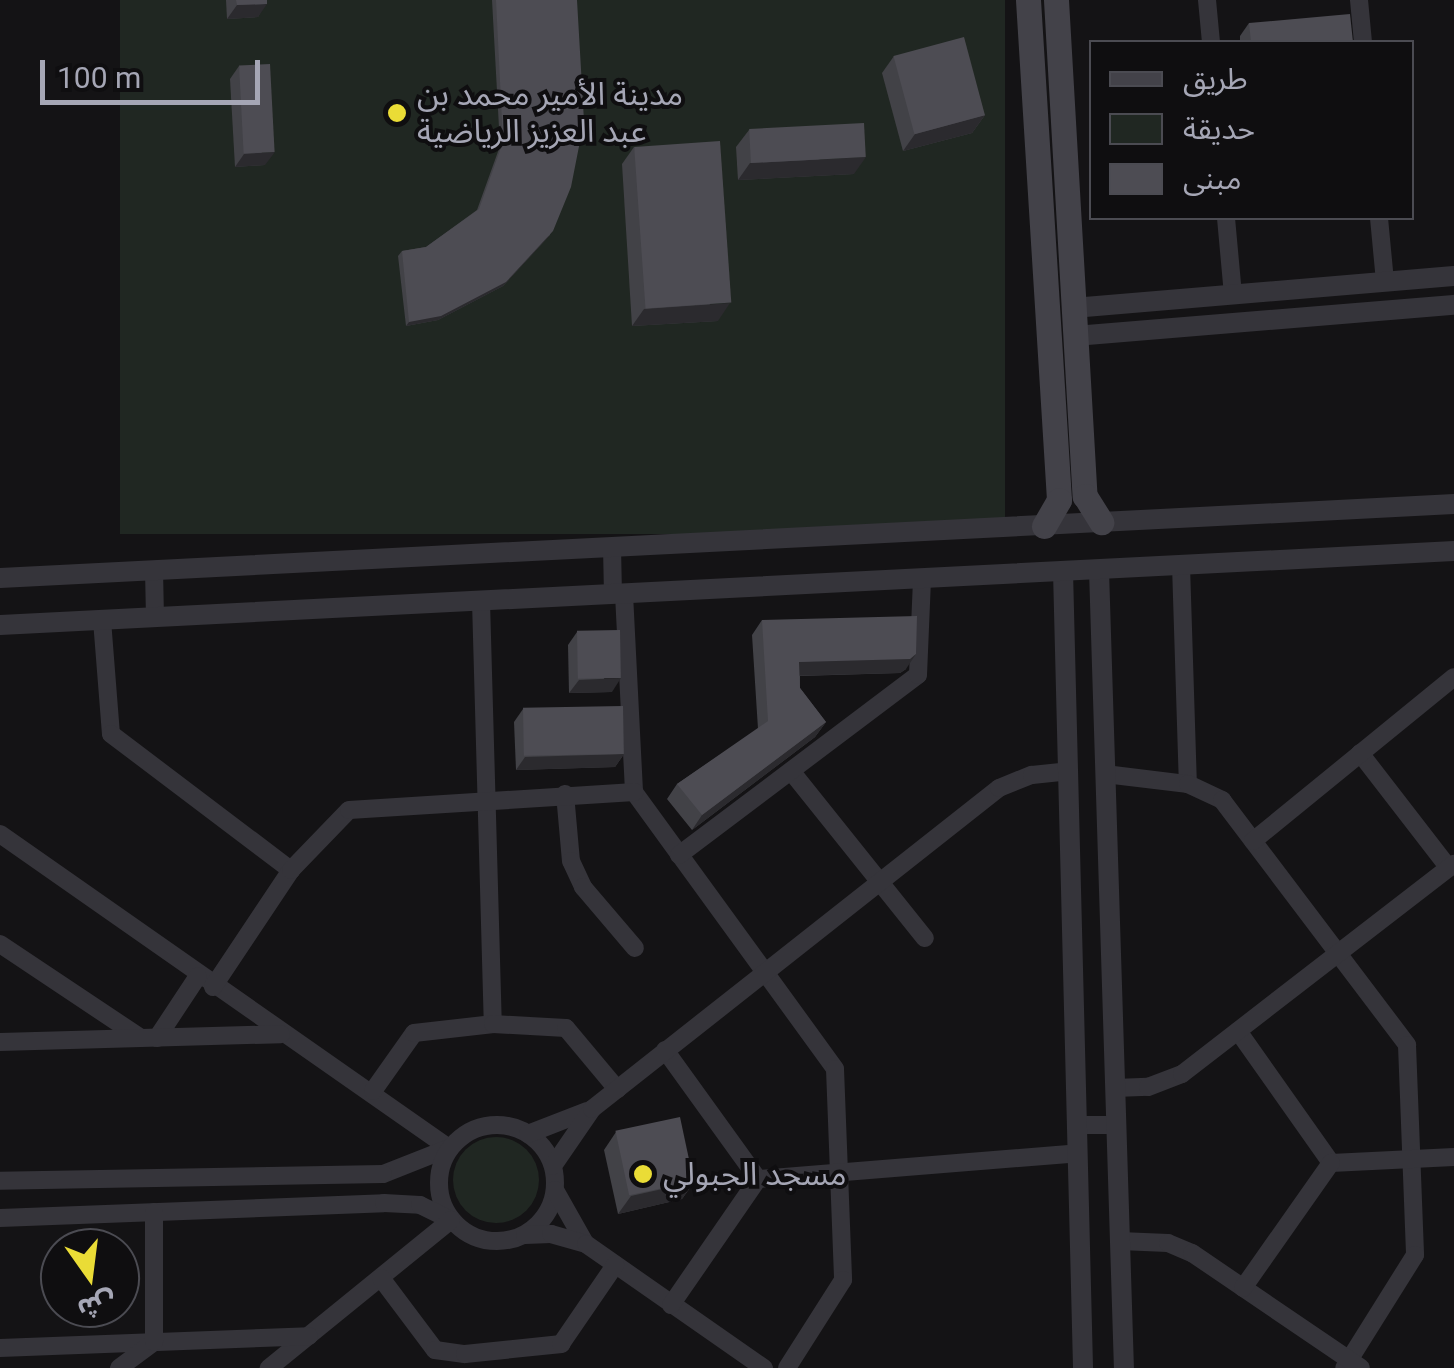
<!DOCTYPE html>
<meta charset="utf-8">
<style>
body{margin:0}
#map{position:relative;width:1454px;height:1368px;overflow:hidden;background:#141315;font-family:Roboto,"Noto Sans Arabic",sans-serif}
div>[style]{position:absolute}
.green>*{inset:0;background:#202722;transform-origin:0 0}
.round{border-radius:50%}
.minor>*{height:18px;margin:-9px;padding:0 9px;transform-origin:9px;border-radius:9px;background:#35343a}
.minor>.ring{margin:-9px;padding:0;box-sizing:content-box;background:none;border:18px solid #35343a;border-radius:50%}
.tertiary>*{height:20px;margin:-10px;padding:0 10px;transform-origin:10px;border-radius:10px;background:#35343a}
.secondary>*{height:25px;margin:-12.5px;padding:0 12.5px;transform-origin:12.5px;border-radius:12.5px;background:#434249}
.wall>*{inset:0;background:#424247}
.shaded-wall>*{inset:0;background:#2b2a2e}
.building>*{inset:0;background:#4d4c53;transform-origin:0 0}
.dots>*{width:28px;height:28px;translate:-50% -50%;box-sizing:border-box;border:5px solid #0f0e10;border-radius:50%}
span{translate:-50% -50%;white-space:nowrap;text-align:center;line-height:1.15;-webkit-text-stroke:8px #0f0e10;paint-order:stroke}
.poi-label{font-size:32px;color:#a5a6b5}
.left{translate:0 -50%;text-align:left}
.legend{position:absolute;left:1089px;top:40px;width:325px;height:180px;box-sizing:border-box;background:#0f0e10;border:2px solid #4b4b52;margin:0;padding:12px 18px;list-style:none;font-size:30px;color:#a5a6b5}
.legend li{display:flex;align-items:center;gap:20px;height:50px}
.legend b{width:50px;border:2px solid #4b4b52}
.north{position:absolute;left:40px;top:1228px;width:100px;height:100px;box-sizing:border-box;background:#0f0e10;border:2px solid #4b4b52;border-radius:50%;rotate:166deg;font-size:28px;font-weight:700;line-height:40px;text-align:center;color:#a5a6b5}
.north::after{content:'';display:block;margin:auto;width:35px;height:45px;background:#eadc36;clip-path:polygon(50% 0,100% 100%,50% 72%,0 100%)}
.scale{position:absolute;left:40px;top:60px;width:220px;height:45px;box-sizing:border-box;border:5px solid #a5a6b5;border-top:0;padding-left:12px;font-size:30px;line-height:35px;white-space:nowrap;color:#a5a6b5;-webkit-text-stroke:8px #0f0e10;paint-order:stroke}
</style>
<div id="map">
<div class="green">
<div style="left:120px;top:0;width:885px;height:534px"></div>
<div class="round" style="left:453px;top:1137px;width:86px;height:86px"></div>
</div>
<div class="minor">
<div style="left:1207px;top:0;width:42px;rotate:84.6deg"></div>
<div style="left:1359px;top:0;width:42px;rotate:84.6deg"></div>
<div style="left:1226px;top:218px;width:77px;rotate:84.8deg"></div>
<div style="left:1379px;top:218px;width:64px;rotate:84.6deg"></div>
<div style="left:612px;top:547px;width:47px;rotate:88.8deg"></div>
<div style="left:1181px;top:565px;width:219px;rotate:88.2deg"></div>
<div style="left:154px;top:570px;width:47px;rotate:88.8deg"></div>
<div style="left:624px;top:594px;width:198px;rotate:87.1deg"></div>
<div style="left:634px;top:792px;width:342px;rotate:54deg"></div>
<div style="left:835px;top:1069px;width:211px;rotate:87.8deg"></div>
<div style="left:843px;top:1280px;width:104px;rotate:122.5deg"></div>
<div style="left:481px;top:601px;width:423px;rotate:88.4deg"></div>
<div style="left:102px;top:620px;width:114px;rotate:85.5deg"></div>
<div style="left:111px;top:734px;width:226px;rotate:37.1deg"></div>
<div style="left:1360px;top:753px;width:145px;rotate:52.3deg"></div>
<div style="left:791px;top:771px;width:214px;rotate:51.3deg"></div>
<div style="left:1105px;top:774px;width:84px;rotate:6.9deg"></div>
<div style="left:1188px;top:784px;width:38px;rotate:25deg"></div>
<div style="left:1222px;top:800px;width:307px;rotate:52.9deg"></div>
<div style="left:1407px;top:1045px;width:210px;rotate:87.8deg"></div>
<div style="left:1415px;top:1255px;width:133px;rotate:122.1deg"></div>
<div style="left:565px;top:794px;width:67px;rotate:84.9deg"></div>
<div style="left:571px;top:861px;width:29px;rotate:65deg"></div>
<div style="left:583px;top:887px;width:80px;rotate:49.6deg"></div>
<div style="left:0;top:834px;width:548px;rotate:34.97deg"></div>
<div style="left:449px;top:1148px;width:71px;rotate:158.5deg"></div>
<div style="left:383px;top:1174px;width:383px;rotate:179deg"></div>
<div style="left:1253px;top:841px;width:259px;rotate:-39.2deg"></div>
<div style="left:679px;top:855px;width:299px;rotate:-37deg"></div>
<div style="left:918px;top:675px;width:96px;rotate:-87.6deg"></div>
<div style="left:0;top:944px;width:169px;rotate:33.7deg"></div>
<div style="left:213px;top:987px;width:141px;rotate:-56.3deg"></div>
<div style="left:291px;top:870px;width:83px;rotate:-46deg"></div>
<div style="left:349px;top:810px;width:286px;rotate:-3.6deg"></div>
<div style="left:1238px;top:1031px;width:161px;rotate:54.8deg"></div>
<div style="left:157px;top:1038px;width:74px;rotate:-56.5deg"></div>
<div style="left:0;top:1042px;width:281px;rotate:-1.6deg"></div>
<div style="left:665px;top:1050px;width:159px;rotate:54.2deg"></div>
<div style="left:1115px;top:1088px;width:33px;rotate:-2deg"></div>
<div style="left:1148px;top:1087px;width:36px;rotate:-21deg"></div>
<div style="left:1182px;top:1074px;width:344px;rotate:-37.7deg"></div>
<div style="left:373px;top:1091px;width:71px;rotate:-54.7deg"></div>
<div style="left:414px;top:1033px;width:80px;rotate:-6.5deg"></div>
<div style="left:493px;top:1024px;width:73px;rotate:3.1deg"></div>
<div style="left:566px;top:1028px;width:80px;rotate:50.1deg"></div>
<div class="ring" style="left:439px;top:1125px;width:98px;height:98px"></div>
<div style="left:1077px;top:1125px;width:40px"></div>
<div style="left:528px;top:1134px;width:63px;rotate:-21.3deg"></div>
<div style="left:1331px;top:1163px;width:123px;rotate:-2.8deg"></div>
<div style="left:553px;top:1166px;width:69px;rotate:-55.6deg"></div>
<div style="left:592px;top:1109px;width:518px;rotate:-38.26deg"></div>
<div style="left:999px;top:788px;width:35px;rotate:-22deg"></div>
<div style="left:1032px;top:775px;width:36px;rotate:-6deg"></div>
<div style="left:758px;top:1179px;width:321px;rotate:-4.6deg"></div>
<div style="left:555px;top:1190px;width:61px;rotate:60.5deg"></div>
<div style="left:0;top:1218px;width:384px;rotate:-2.2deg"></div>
<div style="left:384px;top:1203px;width:36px;rotate:3deg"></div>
<div style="left:420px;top:1205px;width:34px;rotate:26deg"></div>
<div style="left:451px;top:1220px;width:235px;rotate:140.9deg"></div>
<div style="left:525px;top:1235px;width:26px;rotate:-2deg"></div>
<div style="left:551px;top:1234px;width:36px;rotate:16deg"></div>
<div style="left:586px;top:1244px;width:217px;rotate:34.9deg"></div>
<div style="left:1120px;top:1241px;width:48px;rotate:2.4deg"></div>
<div style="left:1168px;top:1243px;width:26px;rotate:23deg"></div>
<div style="left:1192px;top:1253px;width:204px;rotate:34.2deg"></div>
<div style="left:381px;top:1278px;width:90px;rotate:53.1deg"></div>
<div style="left:435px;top:1350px;width:30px;rotate:8deg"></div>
<div style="left:465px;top:1354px;width:97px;rotate:-5.9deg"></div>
<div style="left:561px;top:1344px;width:96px;rotate:-55.6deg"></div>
<div style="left:1243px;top:1288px;width:153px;rotate:-54.9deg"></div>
<div style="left:671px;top:1305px;width:153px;rotate:-55.4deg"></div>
<div style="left:0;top:1348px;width:309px;rotate:-2.2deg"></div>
<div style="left:119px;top:1368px;width:44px;rotate:-36.6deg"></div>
<div style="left:154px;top:1342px;width:130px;rotate:-90deg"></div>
</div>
<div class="tertiary">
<div style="left:1073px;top:308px;width:382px;rotate:-4.8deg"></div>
<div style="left:1075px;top:336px;width:380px;rotate:-4.7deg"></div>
<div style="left:1099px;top:570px;width:798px;rotate:88.21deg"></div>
<div style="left:1063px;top:571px;width:797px;rotate:88.56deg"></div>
<div style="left:0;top:578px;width:1456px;rotate:-2.91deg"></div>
<div style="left:0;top:625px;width:1456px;rotate:-2.91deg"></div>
</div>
<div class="secondary">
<div style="left:1028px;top:0;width:501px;rotate:86.45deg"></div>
<div style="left:1059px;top:500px;width:30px;rotate:120deg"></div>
<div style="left:1056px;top:0;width:497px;rotate:86.7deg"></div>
<div style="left:1085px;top:496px;width:31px;rotate:58deg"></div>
</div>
<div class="wall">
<div style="clip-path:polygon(226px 0,267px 0,258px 17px,227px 19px)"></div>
<div style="clip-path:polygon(492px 0,577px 0,550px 235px,503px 286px,438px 320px,406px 326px,398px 256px,402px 251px,426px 247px,477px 210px,500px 146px)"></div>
<div style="clip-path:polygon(1249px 23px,1353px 42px,1240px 42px,1240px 36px)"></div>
<div style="clip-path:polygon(894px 56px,985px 115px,972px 133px,903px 151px,882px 73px)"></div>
<div style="clip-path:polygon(239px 66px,265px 165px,235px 167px,230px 79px)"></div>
<div style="clip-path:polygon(749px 130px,854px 174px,738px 180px,736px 147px)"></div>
<div style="clip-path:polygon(634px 147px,718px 321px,632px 326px,622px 164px)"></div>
<div style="clip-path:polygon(762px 620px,906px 669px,900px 673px,800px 676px,800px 688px,826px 722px,815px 737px,692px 830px,667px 799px,677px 784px,758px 729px,752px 635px)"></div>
<div style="clip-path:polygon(577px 632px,612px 692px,569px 693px,568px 645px)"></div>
<div style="clip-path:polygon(523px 709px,624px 754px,615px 767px,516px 770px,514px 722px)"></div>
<div style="clip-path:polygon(616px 1132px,694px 1182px,682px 1199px,618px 1214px,604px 1150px)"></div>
</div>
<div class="shaded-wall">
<div style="clip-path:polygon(267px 4px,258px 17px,227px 19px,237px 5px)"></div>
<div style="clip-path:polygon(985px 115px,972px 133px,903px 151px,915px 134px)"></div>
<div style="clip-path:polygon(275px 152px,265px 165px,235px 167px,244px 154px)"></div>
<div style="clip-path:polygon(866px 157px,854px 174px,738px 180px,750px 163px)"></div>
<div style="clip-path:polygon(550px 235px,503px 286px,438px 320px,406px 326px,409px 322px)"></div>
<div style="clip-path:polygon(730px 303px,718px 321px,632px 326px,644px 309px)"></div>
<div style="clip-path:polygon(916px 654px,906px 669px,900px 673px,789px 676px,799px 662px)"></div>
<div style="clip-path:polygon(621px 678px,612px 692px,569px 693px,579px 680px)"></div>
<div style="clip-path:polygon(826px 722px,815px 737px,692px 830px,702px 815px)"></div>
<div style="clip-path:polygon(624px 754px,615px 767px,516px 770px,525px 757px)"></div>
<div style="clip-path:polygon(694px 1182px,682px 1199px,618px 1214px,631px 1196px)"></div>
</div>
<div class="building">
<div style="clip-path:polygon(236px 0,267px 0,267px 4px,237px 5px)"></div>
<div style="clip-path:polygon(496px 0,577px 0,584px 121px,571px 187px,553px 231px,506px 282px,441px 316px,409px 322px,402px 251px,426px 247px,479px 209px,503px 142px)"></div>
<div style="clip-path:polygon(1350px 14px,1353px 42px,1251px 42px,1249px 23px)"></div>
<div style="left:964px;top:37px;width:81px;height:73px;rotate:75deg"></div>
<div style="left:270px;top:64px;width:88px;height:31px;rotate:87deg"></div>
<div style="left:864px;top:123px;width:34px;height:115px;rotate:87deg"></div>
<div style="left:720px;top:141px;width:162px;height:86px;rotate:86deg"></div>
<div style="clip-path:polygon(917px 616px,916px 654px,910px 659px,799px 662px,800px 688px,826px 722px,702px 815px,677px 784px,768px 721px,762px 620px)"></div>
<div style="left:620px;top:630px;width:48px;height:43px;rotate:89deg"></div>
<div style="left:623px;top:706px;width:48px;height:100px;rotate:89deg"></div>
<div style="left:680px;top:1117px;width:66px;height:66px;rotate:78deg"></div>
</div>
<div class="dots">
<div style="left:397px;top:113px;background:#eadc36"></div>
<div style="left:643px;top:1174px;background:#eadc36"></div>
</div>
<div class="poi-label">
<span class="left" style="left:417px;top:113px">مدينة الأمير محمد بن<br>عبد العزيز الرياضية</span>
<span class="left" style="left:663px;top:1174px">مسجد الجبولي</span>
</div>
<ul class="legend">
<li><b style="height:12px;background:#434249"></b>طريق</li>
<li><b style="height:28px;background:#202722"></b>حديقة</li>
<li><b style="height:28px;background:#4d4c53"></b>مبنى</li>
</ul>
<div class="north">ش</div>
<div class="scale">100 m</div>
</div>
